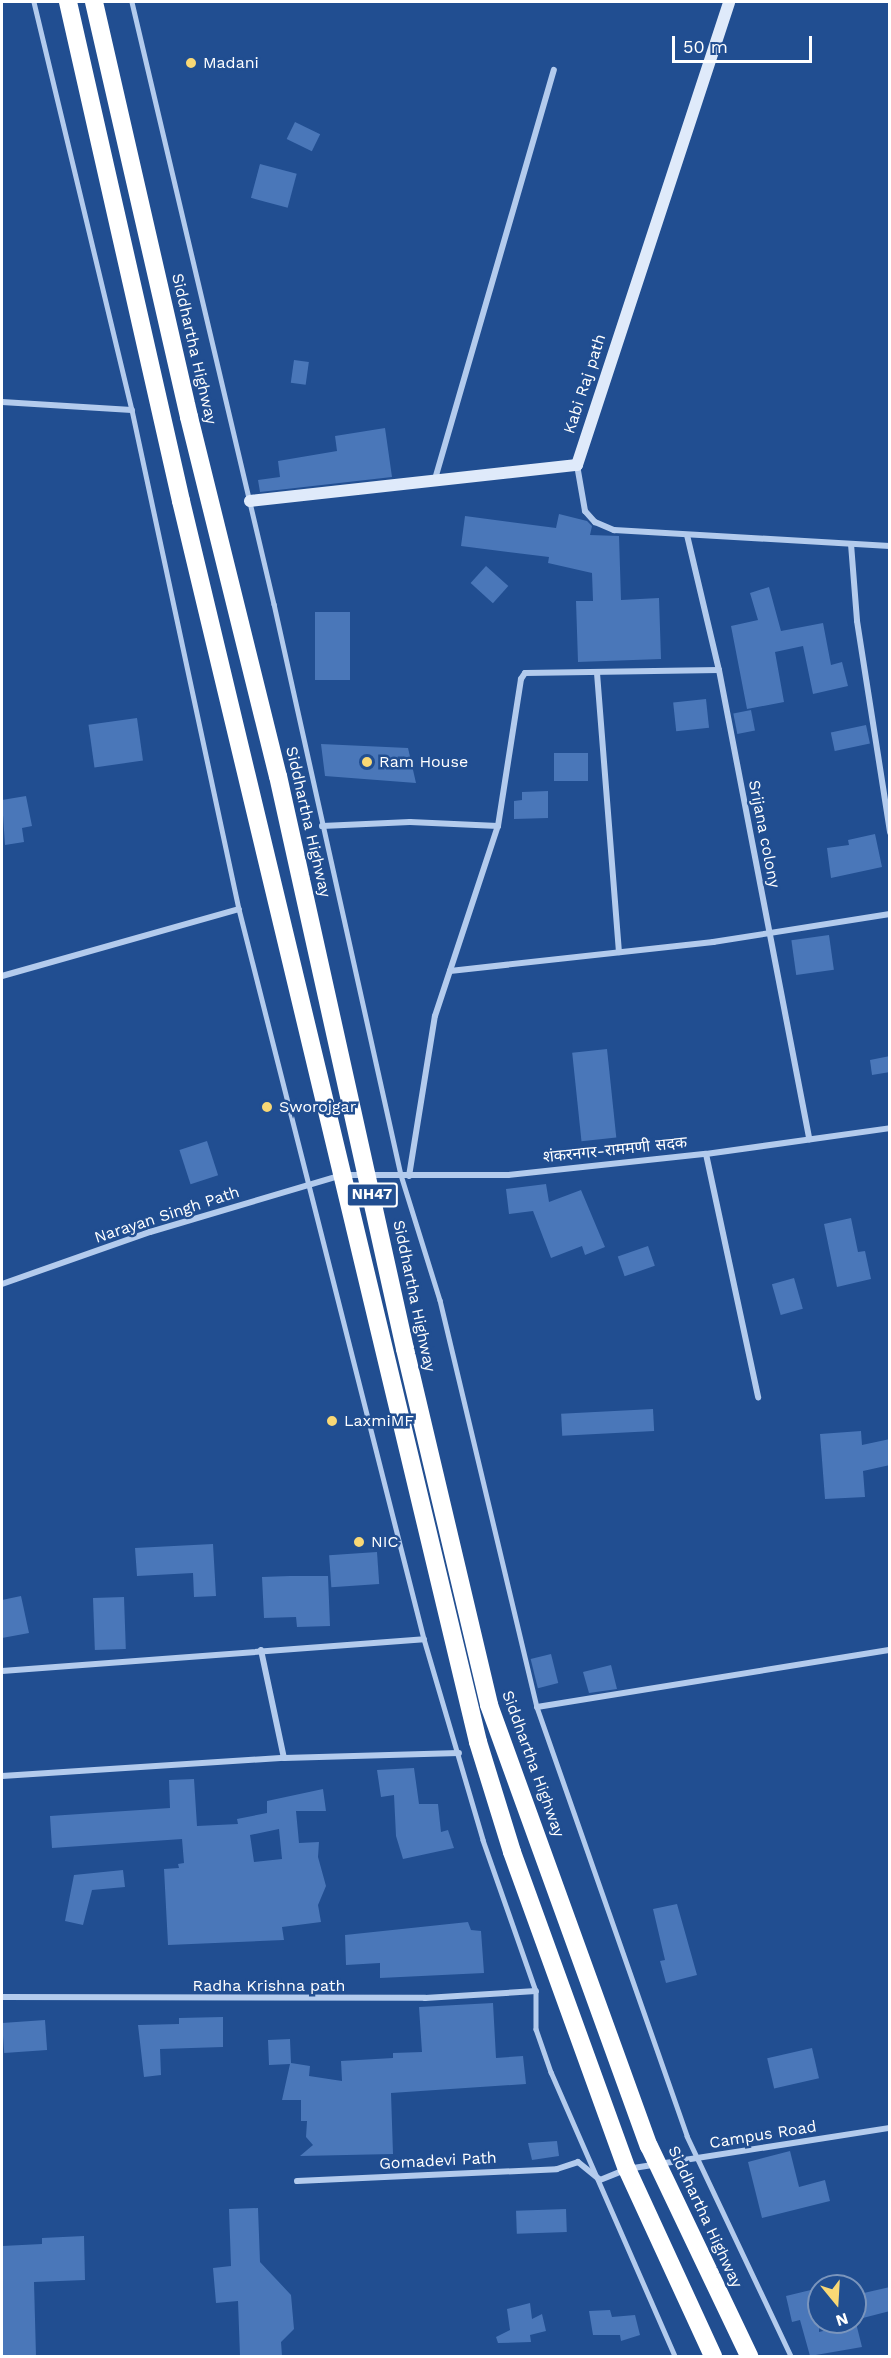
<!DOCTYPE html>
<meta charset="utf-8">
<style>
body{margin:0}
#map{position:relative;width:891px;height:2358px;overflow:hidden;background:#214e91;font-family:"Work Sans","Noto Sans Devanagari",sans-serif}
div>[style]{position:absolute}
.building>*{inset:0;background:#4a77b9;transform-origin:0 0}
.lane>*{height:4.5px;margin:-2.25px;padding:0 2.25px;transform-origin:2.25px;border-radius:2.25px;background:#b3cbed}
.street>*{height:6px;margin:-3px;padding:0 3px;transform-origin:3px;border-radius:3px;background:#b3cbed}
.secondary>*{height:12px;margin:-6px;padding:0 6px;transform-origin:6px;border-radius:6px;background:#dfeafa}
.highway>*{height:18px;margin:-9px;padding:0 9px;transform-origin:9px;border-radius:9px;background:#fff}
.dots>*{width:16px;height:16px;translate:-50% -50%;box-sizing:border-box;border:3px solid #214e91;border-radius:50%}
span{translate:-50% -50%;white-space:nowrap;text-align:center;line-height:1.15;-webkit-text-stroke:5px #214e91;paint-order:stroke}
.shield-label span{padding:2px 4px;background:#214e91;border:2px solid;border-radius:4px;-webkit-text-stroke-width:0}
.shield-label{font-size:15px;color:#fff;font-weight:700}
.poi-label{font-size:16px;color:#fff}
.left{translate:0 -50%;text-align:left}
.street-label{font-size:16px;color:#fff}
.frame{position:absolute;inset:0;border:3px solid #fff;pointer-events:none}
.north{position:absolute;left:807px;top:2274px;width:60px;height:60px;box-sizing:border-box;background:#214e91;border:2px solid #7a95bd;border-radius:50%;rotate:162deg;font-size:16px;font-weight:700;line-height:24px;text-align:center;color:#fff}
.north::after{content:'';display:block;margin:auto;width:21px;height:27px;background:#f9d875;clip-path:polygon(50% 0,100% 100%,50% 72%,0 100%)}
.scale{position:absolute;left:672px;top:36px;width:140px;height:27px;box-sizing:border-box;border:3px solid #fff;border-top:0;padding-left:8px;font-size:18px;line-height:21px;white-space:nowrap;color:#fff;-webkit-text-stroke:4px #214e91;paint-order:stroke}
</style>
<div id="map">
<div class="building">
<div style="left:295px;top:122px;width:28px;height:19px;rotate:26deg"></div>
<div style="left:260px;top:164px;width:38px;height:35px;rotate:15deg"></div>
<div style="left:294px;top:360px;width:15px;height:23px;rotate:8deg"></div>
<div style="clip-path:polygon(385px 428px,392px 477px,260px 492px,258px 480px,280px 477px,278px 461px,337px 451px,335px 436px)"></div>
<div style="clip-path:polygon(559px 514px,587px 521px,592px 526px,590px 535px,619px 536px,621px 600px,659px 598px,661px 659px,578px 662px,576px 601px,593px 601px,592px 573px,548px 563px,549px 557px,461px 546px,465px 516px,556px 528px)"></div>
<div style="left:486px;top:566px;width:30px;height:23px;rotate:42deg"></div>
<div style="clip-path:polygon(769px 587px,781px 631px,823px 623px,831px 665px,842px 662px,848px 686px,813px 694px,803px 646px,775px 652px,784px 702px,747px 709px,731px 626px,758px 620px,750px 593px)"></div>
<div style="left:315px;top:612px;width:35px;height:68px"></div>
<div style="left:706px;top:699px;width:29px;height:33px;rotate:84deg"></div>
<div style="left:751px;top:710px;width:21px;height:18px;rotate:79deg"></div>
<div style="left:137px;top:718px;width:43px;height:49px;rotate:82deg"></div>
<div style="left:866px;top:725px;width:19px;height:36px;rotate:78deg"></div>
<div style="clip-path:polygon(321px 744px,408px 748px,416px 783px,325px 776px)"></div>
<div style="left:554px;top:753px;width:34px;height:28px"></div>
<div style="clip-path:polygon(548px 791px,548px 818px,514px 819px,514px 801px,522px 800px,522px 792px)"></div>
<div style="clip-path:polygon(26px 796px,32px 826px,22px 828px,24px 842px,5px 845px,2px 800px)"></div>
<div style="clip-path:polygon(875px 834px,882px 867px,831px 878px,827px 848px,849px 845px,848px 840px)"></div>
<div style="left:829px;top:935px;width:35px;height:38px;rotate:82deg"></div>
<div style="left:607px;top:1049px;width:89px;height:35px;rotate:84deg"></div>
<div style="clip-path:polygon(890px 1056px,890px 1072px,872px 1075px,870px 1060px)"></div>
<div style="left:207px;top:1141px;width:36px;height:29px;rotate:72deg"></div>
<div style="clip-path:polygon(546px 1184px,549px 1202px,581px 1190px,605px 1247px,585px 1255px,582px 1246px,551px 1258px,533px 1211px,509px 1214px,506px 1189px)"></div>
<div style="clip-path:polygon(851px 1218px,858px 1252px,865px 1251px,871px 1279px,837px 1287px,824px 1224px)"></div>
<div style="left:648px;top:1246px;width:21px;height:32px;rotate:71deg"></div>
<div style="left:794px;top:1278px;width:32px;height:23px;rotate:74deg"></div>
<div style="left:653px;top:1409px;width:22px;height:92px;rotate:87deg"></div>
<div style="clip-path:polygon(861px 1431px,862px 1445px,890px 1439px,890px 1465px,863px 1471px,865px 1497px,825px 1499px,820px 1434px)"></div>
<div style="clip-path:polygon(213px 1544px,216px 1596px,194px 1597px,193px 1573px,137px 1576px,135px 1548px)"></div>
<div style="left:377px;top:1552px;width:32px;height:48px;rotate:86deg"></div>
<div style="clip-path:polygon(290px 1576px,328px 1576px,330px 1626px,297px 1627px,296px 1617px,264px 1618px,262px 1577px)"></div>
<div style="clip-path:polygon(21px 1596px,29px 1633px,2px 1638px,2px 1600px)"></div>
<div style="left:124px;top:1597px;width:52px;height:31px;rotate:88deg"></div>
<div style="left:551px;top:1654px;width:30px;height:21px;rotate:76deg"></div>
<div style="clip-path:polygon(611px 1665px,617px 1689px,589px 1693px,583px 1672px)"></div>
<div style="clip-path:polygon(414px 1768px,419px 1804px,438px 1804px,441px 1832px,448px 1830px,454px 1848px,403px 1859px,396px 1836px,394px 1795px,381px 1797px,377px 1770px)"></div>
<div style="clip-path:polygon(evenodd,194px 1779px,197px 1826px,238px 1824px,237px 1819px,267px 1813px,267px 1801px,323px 1789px,326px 1811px,296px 1811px,299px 1843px,319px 1842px,318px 1857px,326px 1886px,318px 1905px,321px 1922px,282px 1927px,284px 1940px,168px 1945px,164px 1869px,179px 1868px,178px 1864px,184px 1863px,182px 1839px,52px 1848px,50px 1816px,170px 1808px,169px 1780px,194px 1779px,279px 1829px,282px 1859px,254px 1862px,250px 1835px,279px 1829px)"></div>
<div style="clip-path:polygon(123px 1870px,125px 1887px,92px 1890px,83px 1925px,65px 1921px,74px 1875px)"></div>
<div style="clip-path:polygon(677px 1904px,697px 1975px,666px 1983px,660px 1961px,665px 1960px,653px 1909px)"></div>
<div style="clip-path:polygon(468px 1922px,471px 1930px,481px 1931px,484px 1973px,380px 1978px,380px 1963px,346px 1965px,345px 1935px)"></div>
<div style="clip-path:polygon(493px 2003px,496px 2058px,523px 2056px,526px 2084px,391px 2093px,393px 2154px,300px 2156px,313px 2145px,306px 2137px,307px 2121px,301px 2121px,301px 2100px,282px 2100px,290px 2064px,269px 2065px,268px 2040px,290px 2039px,291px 2063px,310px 2066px,309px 2076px,342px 2081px,341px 2061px,393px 2058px,393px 2053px,422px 2052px,419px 2007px)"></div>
<div style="clip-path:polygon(223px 2017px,223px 2047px,160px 2049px,161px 2075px,144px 2077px,138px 2025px,179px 2024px,179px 2018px)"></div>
<div style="left:45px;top:2020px;width:30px;height:43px;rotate:86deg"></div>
<div style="left:812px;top:2048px;width:31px;height:46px;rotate:77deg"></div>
<div style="clip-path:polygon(557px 2141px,559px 2156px,532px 2160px,528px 2143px)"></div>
<div style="clip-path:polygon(790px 2151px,799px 2187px,825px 2180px,830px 2201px,762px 2218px,748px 2162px)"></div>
<div style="clip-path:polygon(258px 2208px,260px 2262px,291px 2295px,294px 2329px,281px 2342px,282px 2356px,240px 2356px,238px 2301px,216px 2303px,213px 2268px,231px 2266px,229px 2209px)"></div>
<div style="left:566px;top:2209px;width:23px;height:50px;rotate:88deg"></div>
<div style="clip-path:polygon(84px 2236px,85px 2280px,34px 2282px,36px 2356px,2px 2356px,2px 2246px,42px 2244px,42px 2238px)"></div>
<div style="clip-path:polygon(890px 2287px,890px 2311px,855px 2320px,855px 2295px)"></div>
<div style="clip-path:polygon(819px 2288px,819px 2332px,856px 2323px,862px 2347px,810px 2356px,800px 2320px,792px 2322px,786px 2296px)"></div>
<div style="clip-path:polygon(530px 2303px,532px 2319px,542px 2314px,546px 2331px,530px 2335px,531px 2342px,498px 2343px,496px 2337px,510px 2330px,507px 2309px)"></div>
<div style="clip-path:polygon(610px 2310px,612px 2317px,635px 2315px,640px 2335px,621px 2341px,620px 2335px,593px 2335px,589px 2311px)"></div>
</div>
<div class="lane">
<div style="left:34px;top:2px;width:420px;rotate:76.5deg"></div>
<div style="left:132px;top:410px;width:510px;rotate:77.9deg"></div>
<div style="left:239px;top:909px;width:753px;rotate:75.78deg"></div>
<div style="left:424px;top:1639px;width:209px;rotate:73.6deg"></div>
<div style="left:483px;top:1840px;width:160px;rotate:70.7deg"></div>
<div style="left:536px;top:1991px;width:38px;rotate:90deg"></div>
<div style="left:536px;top:2029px;width:46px;rotate:70.8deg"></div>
<div style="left:551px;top:2072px;width:310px;rotate:66.4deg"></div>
<div style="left:132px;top:2px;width:619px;rotate:76.73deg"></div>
<div style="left:274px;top:604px;width:585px;rotate:77.46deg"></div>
<div style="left:401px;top:1175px;width:131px;rotate:72.7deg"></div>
<div style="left:440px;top:1300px;width:418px;rotate:76.6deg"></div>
<div style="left:537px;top:1707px;width:454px;rotate:70.7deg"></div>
<div style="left:687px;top:2136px;width:243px;rotate:64.7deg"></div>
</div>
<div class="street">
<div style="left:2px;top:402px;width:130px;rotate:3.5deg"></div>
<div style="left:577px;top:465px;width:47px;rotate:80.1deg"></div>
<div style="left:585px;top:511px;width:15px;rotate:48deg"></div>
<div style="left:595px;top:522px;width:21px;rotate:23deg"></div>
<div style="left:614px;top:530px;width:276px;rotate:3.3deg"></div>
<div style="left:435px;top:479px;width:426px;rotate:-73.8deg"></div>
<div style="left:687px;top:535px;width:139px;rotate:76.7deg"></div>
<div style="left:719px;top:670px;width:478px;rotate:79.1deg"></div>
<div style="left:851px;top:544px;width:77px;rotate:85.5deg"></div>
<div style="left:857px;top:621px;width:214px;rotate:81.1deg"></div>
<div style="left:597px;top:673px;width:280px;rotate:85.5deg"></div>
<div style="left:322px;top:826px;width:88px;rotate:-2.6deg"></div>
<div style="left:410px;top:822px;width:88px;rotate:2.6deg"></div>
<div style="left:498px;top:826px;width:149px;rotate:-81.1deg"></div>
<div style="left:521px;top:679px;width:7px;rotate:-56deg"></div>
<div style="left:525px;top:673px;width:194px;rotate:-0.9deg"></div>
<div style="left:450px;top:971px;width:265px;rotate:-6.3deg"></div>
<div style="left:713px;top:942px;width:179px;rotate:-9deg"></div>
<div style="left:2px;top:976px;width:246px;rotate:-15.8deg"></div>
<div style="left:706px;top:1154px;width:249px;rotate:77.9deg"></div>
<div style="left:409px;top:1176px;width:162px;rotate:-80.8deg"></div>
<div style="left:435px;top:1016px;width:200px;rotate:-71.7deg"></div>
<div style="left:2px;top:1284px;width:157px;rotate:-19.4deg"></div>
<div style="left:150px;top:1232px;width:200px;rotate:-16.5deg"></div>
<div style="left:342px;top:1175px;width:166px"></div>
<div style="left:508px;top:1175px;width:199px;rotate:-6.1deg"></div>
<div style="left:706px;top:1154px;width:186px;rotate:-8deg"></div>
<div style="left:261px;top:1650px;width:110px;rotate:78deg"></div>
<div style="left:2px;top:1671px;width:423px;rotate:-4.3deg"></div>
<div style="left:537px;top:1707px;width:358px;rotate:-9.2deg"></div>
<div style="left:2px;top:1776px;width:283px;rotate:-3.7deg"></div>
<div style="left:284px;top:1758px;width:175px;rotate:-1.6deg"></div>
<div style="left:2px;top:1997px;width:423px;rotate:0.1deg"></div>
<div style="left:425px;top:1998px;width:111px;rotate:-3.6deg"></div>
<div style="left:297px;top:2181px;width:260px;rotate:-2.6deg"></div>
<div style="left:557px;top:2169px;width:22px;rotate:-18deg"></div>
<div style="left:578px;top:2162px;width:28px;rotate:39deg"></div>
<div style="left:600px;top:2180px;width:29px;rotate:-22deg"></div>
<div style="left:627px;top:2169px;width:266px;rotate:-8.9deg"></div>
</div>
<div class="secondary">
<div style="left:250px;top:501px;width:329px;rotate:-6.3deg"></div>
<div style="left:577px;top:465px;width:487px;rotate:-71.8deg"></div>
</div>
<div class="highway">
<div style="left:68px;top:2px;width:512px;rotate:77.24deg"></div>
<div style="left:181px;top:501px;width:1276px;rotate:76.54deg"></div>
<div style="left:478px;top:1742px;width:115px;rotate:72.8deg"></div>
<div style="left:512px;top:1852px;width:337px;rotate:70.1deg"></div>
<div style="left:627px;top:2169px;width:206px;rotate:65.3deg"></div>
<div style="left:94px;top:2px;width:426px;rotate:77.1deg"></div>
<div style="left:189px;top:417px;width:370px;rotate:76.1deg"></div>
<div style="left:278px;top:776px;width:587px;rotate:77.5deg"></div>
<div style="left:405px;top:1349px;width:366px;rotate:76.7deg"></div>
<div style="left:489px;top:1705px;width:469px;rotate:70.1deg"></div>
<div style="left:649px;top:2146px;width:233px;rotate:64.5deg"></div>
</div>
<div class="dots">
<div style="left:191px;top:63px;background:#f9d875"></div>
<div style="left:367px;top:762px;background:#f9d875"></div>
<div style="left:267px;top:1107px;background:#f9d875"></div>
<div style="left:332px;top:1421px;background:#f9d875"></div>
<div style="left:359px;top:1542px;background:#f9d875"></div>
</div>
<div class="shield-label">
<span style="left:372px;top:1195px">NH47</span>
</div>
<div class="poi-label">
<span class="left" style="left:203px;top:63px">Madani</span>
<span class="left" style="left:379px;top:762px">Ram House</span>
<span class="left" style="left:279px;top:1107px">Sworojgar</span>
<span class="left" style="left:344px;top:1421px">LaxmiMF</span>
<span class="left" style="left:371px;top:1542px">NIC</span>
</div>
<div class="street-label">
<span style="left:194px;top:349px;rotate:77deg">Siddhartha Highway</span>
<span style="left:585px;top:384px;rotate:-72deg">Kabi Raj path</span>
<span style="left:308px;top:822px;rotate:77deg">Siddhartha Highway</span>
<span style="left:764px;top:834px;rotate:79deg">Srijana colony</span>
<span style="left:615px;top:1150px;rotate:-6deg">शंकरनगर-राममणी सदक</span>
<span style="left:167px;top:1215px;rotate:-18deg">Narayan Singh Path</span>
<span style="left:414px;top:1296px;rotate:78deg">Siddhartha Highway</span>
<span style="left:533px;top:1764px;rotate:70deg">Siddhartha Highway</span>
<span style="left:269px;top:1986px">Radha Krishna path</span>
<span style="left:763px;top:2135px;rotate:-9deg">Campus Road</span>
<span style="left:438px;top:2161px;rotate:-3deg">Gomadevi Path</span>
<span style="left:705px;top:2217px;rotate:65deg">Siddhartha Highway</span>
</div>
<div class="frame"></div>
<div class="north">N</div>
<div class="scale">50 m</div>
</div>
